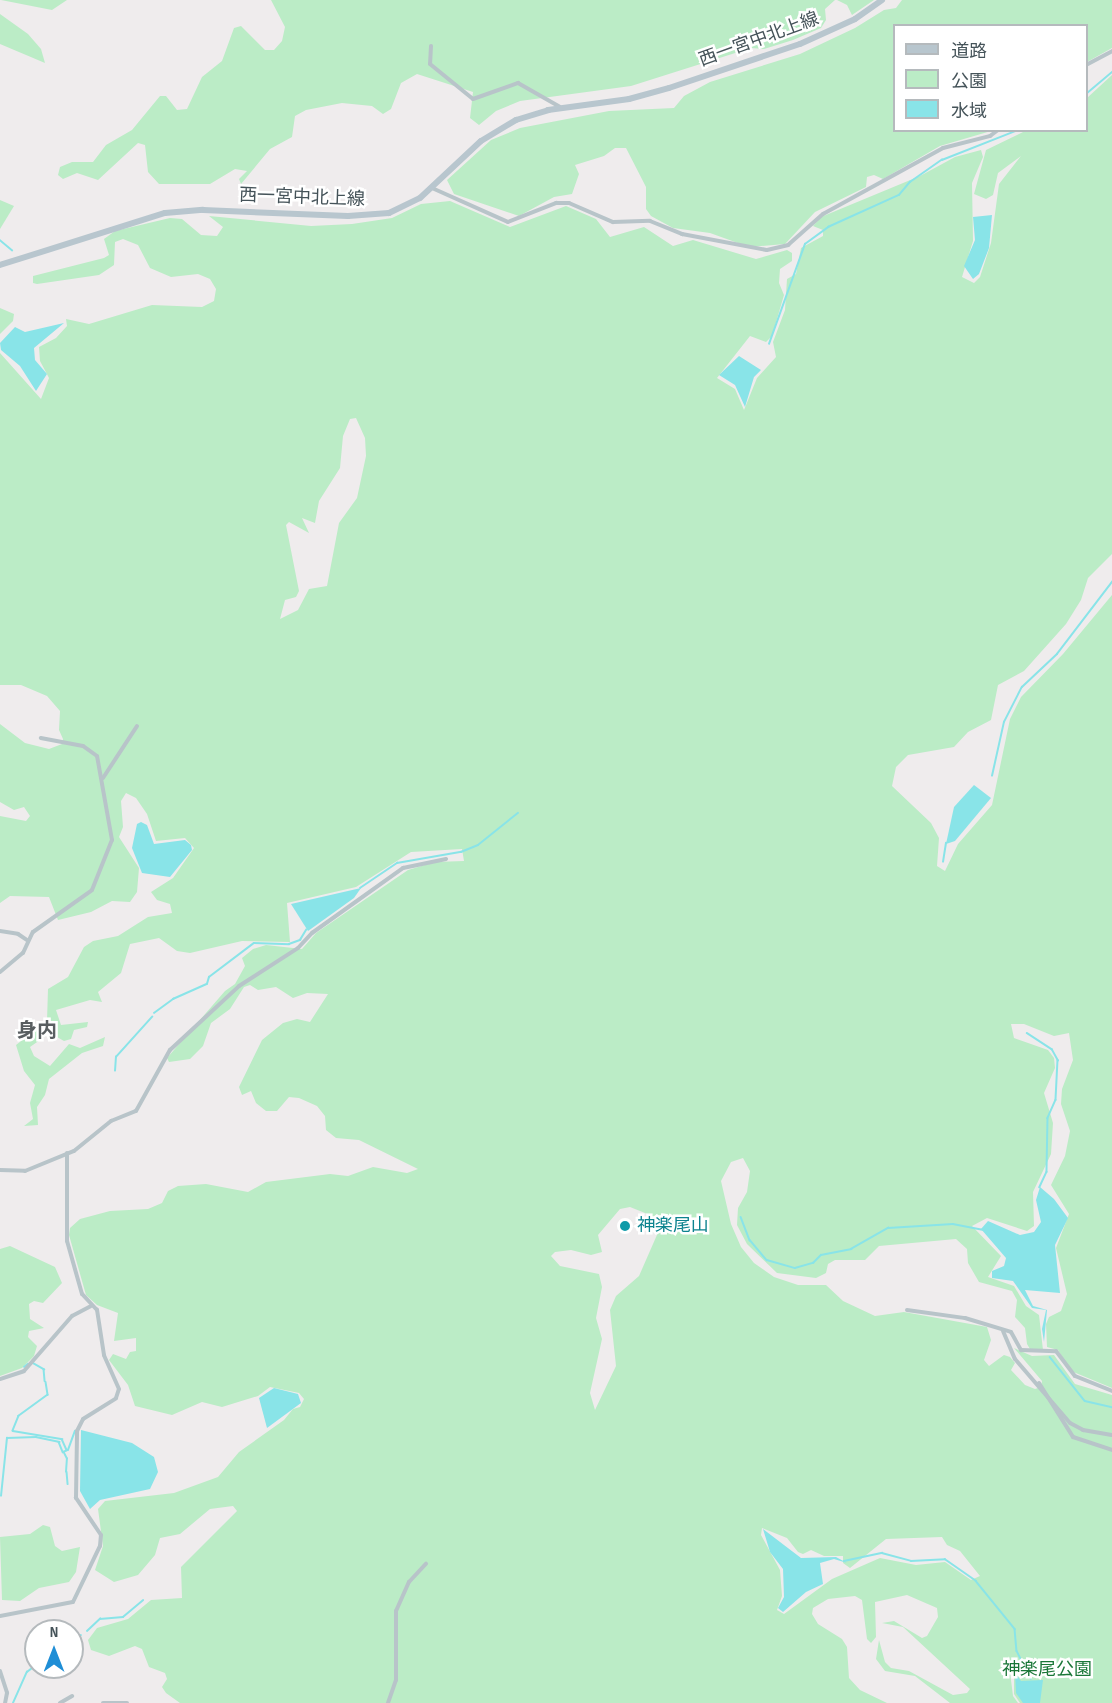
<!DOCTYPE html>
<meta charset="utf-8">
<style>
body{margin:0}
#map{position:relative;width:1112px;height:1703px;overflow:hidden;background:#efeced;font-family:"Sofia Sans Condensed","Noto Sans JP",sans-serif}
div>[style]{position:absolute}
.green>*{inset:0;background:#bbecc6}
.water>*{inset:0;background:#89e4e8}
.stream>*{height:1.5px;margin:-0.75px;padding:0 0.75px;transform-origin:0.75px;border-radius:0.75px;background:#89e4e8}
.street>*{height:4px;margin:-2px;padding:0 2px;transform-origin:2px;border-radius:2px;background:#b8c4c9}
.secondary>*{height:6px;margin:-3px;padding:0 3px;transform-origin:3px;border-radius:3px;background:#b8c6ce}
.dots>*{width:16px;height:16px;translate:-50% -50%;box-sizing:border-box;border:3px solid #fff;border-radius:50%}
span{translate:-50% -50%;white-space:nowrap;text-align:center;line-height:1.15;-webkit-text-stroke:5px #fff;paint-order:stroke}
.street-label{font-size:18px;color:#455359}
.culture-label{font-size:18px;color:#0d838f}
.left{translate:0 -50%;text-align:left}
.park-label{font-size:18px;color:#1a7738}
.neighbourhood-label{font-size:20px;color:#595e61;font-weight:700}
.legend{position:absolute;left:893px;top:24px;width:195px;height:108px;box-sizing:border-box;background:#fff;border:2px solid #b5babd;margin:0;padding:8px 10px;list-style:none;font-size:18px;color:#455359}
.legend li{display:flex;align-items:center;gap:12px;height:30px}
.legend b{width:30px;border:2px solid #b5babd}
.north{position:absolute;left:24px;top:1619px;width:60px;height:60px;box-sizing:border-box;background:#fff;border:2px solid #b5babd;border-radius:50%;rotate:0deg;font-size:16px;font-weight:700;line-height:24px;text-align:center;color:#455359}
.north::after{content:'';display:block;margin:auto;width:21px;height:27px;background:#1f8ed6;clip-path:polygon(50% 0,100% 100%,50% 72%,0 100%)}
</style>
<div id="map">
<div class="green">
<div style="clip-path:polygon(1px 0,67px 0,52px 10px)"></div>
<div style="clip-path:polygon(271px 0,835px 0,825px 9px,826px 20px,821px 28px,793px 40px,764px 49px,751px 48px,631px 86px,520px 101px,496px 111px,479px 125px,470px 118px,473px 92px,417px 74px,401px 83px,391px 109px,383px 114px,372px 106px,342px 103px,306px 110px,295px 116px,292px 137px,270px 149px,241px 184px,239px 179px,247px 171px,235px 169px,210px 184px,159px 184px,148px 172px,145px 145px,138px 143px,98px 180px,77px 173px,63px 179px,58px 175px,60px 167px,72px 162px,93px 162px,106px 145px,132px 130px,160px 96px,166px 96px,177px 110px,187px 109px,202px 77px,222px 61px,234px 28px,241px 26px,265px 50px,274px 50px,282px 41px,285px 27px)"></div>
<div style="clip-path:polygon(837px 0,874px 0,852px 15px,847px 5px)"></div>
<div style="clip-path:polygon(902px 0,1112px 0,1112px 48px,1087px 62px,1086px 26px,894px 26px,894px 130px,991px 131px,940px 146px,883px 179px,874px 175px,867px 177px,866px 187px,815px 212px,785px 244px,749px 247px,710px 233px,673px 228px,651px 216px,646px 209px,646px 187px,626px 148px,615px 148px,604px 156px,575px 165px,579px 174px,572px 194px,554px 197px,519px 216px,454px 194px,447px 180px,491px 140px,520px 128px,609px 111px,674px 108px,684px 96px,710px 82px,800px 54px,855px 28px,884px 10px,896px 8px)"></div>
<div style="clip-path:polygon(0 14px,28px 34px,41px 49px,45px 63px,0 44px)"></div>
<div style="clip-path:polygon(evenodd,1112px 75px,1112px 554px,1088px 578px,1081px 600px,1066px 624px,1024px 671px,998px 685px,991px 720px,968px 732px,954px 747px,908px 755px,896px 767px,892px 786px,931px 823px,939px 838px,937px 866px,945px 871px,958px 844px,992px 805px,1010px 719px,1021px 697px,1063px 654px,1112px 595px,1112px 1388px,1071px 1371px,1058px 1350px,1047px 1347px,1046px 1324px,1049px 1317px,1061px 1311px,1067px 1294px,1056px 1248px,1069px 1214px,1051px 1185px,1065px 1156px,1070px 1131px,1061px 1104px,1062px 1089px,1073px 1060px,1069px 1033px,1054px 1036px,1024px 1024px,1011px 1024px,1014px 1038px,1048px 1050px,1054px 1058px,1055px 1068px,1044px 1093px,1053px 1123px,1051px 1154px,1033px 1192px,1034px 1226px,1027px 1231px,987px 1218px,972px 1226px,1001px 1256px,988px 1277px,1014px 1286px,1026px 1306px,1039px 1315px,1043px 1350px,1030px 1349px,1027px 1344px,1025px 1328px,1015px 1317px,1017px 1300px,1012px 1291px,979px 1282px,968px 1263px,967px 1249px,956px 1239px,879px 1246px,865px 1260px,835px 1260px,828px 1264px,826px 1273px,816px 1278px,777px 1273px,747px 1244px,737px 1225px,738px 1208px,747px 1192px,750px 1171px,743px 1158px,731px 1162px,721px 1181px,731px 1224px,741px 1247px,754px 1263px,774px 1277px,798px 1285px,826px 1285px,843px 1301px,875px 1316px,904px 1312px,987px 1327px,991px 1340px,984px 1360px,989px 1366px,1004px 1355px,1010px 1357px,1015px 1363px,1011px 1370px,1025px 1385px,1035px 1389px,1041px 1387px,1042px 1381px,1014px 1348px,1032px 1356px,1054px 1355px,1075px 1384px,1112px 1395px,1112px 1703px,1020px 1703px,1014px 1694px,1014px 1668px,1008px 1656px,1013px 1696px,1018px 1703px,950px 1703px,915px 1676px,885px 1671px,876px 1659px,879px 1640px,885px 1662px,891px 1668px,909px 1671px,953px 1695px,967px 1693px,970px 1689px,903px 1627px,882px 1623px,894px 1621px,922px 1638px,927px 1636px,938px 1617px,937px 1608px,907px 1595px,875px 1602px,876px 1637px,871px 1643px,867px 1639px,862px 1600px,855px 1596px,828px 1599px,813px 1608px,812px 1614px,818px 1624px,842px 1639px,847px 1647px,849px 1678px,860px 1690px,887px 1703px,180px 1703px,166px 1693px,162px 1687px,167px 1679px,165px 1673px,149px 1667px,142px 1649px,135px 1646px,109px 1656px,91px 1650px,88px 1640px,97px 1628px,128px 1619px,151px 1600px,182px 1598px,181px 1567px,237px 1511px,233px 1506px,210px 1509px,180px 1534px,160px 1538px,155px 1555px,138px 1575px,114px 1582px,95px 1570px,103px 1546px,98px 1509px,105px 1501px,174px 1493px,218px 1477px,239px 1452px,284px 1420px,293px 1409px,300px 1407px,304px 1399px,299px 1393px,270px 1387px,258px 1396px,222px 1407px,202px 1402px,172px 1415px,135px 1406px,128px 1385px,109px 1360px,113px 1354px,126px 1359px,130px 1352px,136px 1351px,136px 1338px,114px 1341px,118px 1313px,97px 1305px,86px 1295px,69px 1235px,70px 1228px,80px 1219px,110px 1211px,148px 1209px,162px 1203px,168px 1191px,178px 1186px,206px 1184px,248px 1192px,266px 1182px,330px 1174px,348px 1176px,373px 1167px,407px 1173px,418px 1169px,359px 1140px,336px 1138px,326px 1130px,325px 1116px,317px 1106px,299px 1098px,289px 1097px,277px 1111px,266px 1111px,256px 1103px,251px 1091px,242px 1095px,239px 1087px,262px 1040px,283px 1023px,297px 1019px,310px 1022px,328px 994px,307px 993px,293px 998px,276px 987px,258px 990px,250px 985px,244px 987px,230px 1009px,211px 1023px,203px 1046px,190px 1059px,169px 1062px,167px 1058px,225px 991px,235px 984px,245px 966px,242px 958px,253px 949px,266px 945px,302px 949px,316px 933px,408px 870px,435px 862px,464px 861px,462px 849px,411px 852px,356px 887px,287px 903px,290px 942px,242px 941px,190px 953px,177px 951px,159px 938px,130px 944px,121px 973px,98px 992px,102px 1002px,90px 1000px,56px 1010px,61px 1025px,88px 1022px,87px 1027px,74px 1030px,71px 1039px,64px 1041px,50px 1033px,30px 1047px,34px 1056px,50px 1066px,69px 1044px,80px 1048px,105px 1037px,103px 1046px,82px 1053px,49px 1079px,45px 1095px,37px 1107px,38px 1125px,24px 1126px,33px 1119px,30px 1103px,35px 1085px,24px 1071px,16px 1045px,47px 1021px,48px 989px,68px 977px,84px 947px,93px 941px,118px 936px,148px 917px,172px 913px,170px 904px,157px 900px,151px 892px,173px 878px,194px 848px,185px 838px,156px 841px,147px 814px,136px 798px,126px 793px,121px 801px,123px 827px,119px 837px,139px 868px,137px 892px,130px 902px,112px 901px,91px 912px,58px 920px,49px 897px,10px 896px,0 903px,0 816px,26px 821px,30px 816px,24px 807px,14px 810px,0 802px,0 724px,25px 743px,49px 749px,62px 744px,63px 739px,59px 730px,60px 711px,47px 696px,21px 685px,0 685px,0 353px,41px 399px,49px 378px,40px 361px,39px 347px,56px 338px,67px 326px,66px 319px,89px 324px,152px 305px,202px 307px,214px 301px,216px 289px,210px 279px,198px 274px,171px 277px,150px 268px,138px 245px,123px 239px,115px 242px,114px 265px,99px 275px,37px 284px,33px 283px,33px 276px,104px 258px,109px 255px,104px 239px,115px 231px,170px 218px,182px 219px,201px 235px,217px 236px,223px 227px,209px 216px,311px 226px,352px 224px,392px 218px,421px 204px,450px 201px,510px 227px,566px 206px,596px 219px,610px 237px,644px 227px,673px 246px,693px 240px,756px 259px,787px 250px,792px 253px,792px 261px,780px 269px,779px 283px,784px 295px,772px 336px,766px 342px,750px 336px,717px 378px,735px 389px,744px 410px,757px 378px,776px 357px,773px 342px,785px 310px,787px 279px,796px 274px,801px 248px,823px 236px,823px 230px,813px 226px,821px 217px,920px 176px,955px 157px,981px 150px,983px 157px,972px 183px,973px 241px,962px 277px,974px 283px,980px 277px,991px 243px,999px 184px,1021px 156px,998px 173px,993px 195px,986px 199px,974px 194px,986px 150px,1025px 131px,1086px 130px,1087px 98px,1112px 75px,356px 418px,365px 438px,366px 456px,357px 498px,339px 523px,327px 586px,309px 589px,298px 610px,280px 619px,285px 600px,296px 597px,299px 591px,286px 525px,289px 522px,309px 533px,302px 518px,315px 523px,319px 501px,340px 468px,343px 436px,350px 419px,356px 418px,1112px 75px,630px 1207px,655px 1217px,660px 1228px,639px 1276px,616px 1296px,610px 1310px,616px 1366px,595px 1410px,590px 1393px,602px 1339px,596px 1318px,602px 1287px,599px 1274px,560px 1266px,551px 1256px,555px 1252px,571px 1250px,591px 1255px,602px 1252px,598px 1235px,620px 1209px,630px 1207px,1112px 75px,762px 1528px,787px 1538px,798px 1552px,803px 1554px,811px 1550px,824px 1556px,843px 1556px,843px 1563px,850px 1568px,886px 1539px,942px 1537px,947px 1545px,960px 1551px,980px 1576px,971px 1580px,945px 1562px,916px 1565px,880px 1558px,832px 1579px,784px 1614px,777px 1610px,782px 1596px,780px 1570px,761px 1535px,762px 1528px)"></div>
<div style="clip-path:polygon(0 200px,14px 206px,0 229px)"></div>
<div style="clip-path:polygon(0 308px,14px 314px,13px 321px,0 334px)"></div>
<div style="clip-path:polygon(10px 1246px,55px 1267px,62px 1283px,43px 1303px,34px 1301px,29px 1304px,30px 1319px,44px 1328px,29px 1331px,28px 1337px,37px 1346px,34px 1356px,22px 1368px,0 1376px,0 1249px)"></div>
<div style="clip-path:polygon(43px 1525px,50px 1527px,55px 1546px,62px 1551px,80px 1547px,76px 1572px,69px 1582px,39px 1588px,20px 1601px,2px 1600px,0 1537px,30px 1534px)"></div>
</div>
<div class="water">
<div style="clip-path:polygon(992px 215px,989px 248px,979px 274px,973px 279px,964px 266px,975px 240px,973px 217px)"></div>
<div style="clip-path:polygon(64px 323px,34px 348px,35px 360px,47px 374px,36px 391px,20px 366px,1px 350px,0 343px,15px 327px,25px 332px)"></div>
<div style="clip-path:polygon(739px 356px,761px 370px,754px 377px,745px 407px,735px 385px,719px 375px)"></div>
<div style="clip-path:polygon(974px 785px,991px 798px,955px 841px,946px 844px,954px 807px)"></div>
<div style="clip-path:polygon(141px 822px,147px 825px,154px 844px,185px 840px,191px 845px,192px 850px,170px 877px,142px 873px,132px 848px,137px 824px)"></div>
<div style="clip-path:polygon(361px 888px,354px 898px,308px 931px,291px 904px)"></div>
<div style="clip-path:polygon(1040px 1187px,1054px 1199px,1068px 1218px,1055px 1245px,1060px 1293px,1025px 1290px,1033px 1306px,1047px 1310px,1044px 1342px,1042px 1329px,1046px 1310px,1032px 1308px,1013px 1281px,992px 1278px,992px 1271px,1004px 1266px,1006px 1258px,981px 1229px,988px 1221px,1020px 1235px,1034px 1232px,1041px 1222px,1036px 1200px)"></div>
<div style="clip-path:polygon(274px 1388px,298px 1394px,301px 1403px,267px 1428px,259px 1398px)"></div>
<div style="clip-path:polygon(81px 1430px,132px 1443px,154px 1457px,158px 1472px,150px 1489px,100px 1500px,90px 1509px,80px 1491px)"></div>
<div style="clip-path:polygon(763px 1529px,801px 1558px,836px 1557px,847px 1563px,834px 1559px,820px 1563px,823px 1584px,806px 1592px,783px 1612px,778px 1608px,784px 1597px,783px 1569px,770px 1552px)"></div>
<div style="clip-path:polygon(1015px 1673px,1021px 1681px,1043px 1680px,1040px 1703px,1023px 1703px,1016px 1693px)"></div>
</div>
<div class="stream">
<div style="left:1086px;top:94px;width:34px;rotate:-40deg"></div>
<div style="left:0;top:240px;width:16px;rotate:40deg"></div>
<div style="left:769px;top:344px;width:106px;rotate:-70.2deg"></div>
<div style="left:805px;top:244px;width:29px;rotate:-36deg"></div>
<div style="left:828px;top:227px;width:78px;rotate:-24.3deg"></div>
<div style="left:899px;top:195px;width:17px;rotate:-50deg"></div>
<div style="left:910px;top:182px;width:39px;rotate:-35deg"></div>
<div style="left:942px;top:160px;width:82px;rotate:-21.5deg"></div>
<div style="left:992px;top:776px;width:55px;rotate:-77.5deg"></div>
<div style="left:1004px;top:722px;width:39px;rotate:-63deg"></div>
<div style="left:1022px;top:687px;width:48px;rotate:-43.3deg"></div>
<div style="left:1057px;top:654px;width:91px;rotate:-52.6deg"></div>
<div style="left:943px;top:862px;width:19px;rotate:-81deg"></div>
<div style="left:360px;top:888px;width:45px;rotate:-34deg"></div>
<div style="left:397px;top:863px;width:65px;rotate:-9.8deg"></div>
<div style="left:461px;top:852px;width:18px;rotate:-22deg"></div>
<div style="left:478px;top:845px;width:51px;rotate:-38.7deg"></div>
<div style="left:154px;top:1013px;width:24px;rotate:-36deg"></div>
<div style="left:173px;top:999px;width:37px;rotate:-24deg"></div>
<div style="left:207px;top:984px;width:7px;rotate:-74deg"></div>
<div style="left:209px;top:977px;width:56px;rotate:-37.1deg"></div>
<div style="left:254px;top:943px;width:35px;rotate:2deg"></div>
<div style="left:289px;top:944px;width:12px;rotate:-20deg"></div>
<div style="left:300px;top:940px;width:12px;rotate:-59deg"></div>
<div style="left:1027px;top:1033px;width:30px;rotate:33deg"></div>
<div style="left:1052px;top:1049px;width:13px;rotate:61deg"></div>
<div style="left:1058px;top:1060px;width:40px;rotate:92.9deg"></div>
<div style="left:1056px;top:1100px;width:20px;rotate:114deg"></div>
<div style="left:1048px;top:1118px;width:54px;rotate:91.1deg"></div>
<div style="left:1047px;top:1172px;width:17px;rotate:115deg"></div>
<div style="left:115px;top:1071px;width:14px;rotate:-86deg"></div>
<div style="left:116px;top:1057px;width:54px;rotate:-48deg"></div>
<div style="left:741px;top:1217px;width:25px;rotate:69deg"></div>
<div style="left:750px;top:1240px;width:26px;rotate:50deg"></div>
<div style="left:767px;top:1260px;width:29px;rotate:16deg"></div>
<div style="left:795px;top:1268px;width:19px;rotate:-16deg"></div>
<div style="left:813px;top:1263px;width:11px;rotate:-45deg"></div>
<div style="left:821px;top:1255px;width:31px;rotate:-11deg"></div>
<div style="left:851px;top:1249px;width:43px;rotate:-29.6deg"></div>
<div style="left:888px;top:1228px;width:65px;rotate:-3.5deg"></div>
<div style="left:953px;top:1224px;width:31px;rotate:11deg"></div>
<div style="left:1050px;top:1357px;width:56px;rotate:51.5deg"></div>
<div style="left:1085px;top:1401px;width:28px;rotate:13deg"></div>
<div style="left:33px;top:1363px;width:13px;rotate:29deg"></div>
<div style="left:44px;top:1369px;width:12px;rotate:85deg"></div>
<div style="left:24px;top:1367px;width:5px;rotate:-37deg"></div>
<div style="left:46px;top:1382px;width:13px;rotate:81deg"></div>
<div style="left:48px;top:1395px;width:36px;rotate:144deg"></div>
<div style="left:19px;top:1416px;width:16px;rotate:112deg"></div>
<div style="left:13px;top:1431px;width:50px;rotate:9.3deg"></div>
<div style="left:62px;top:1439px;width:12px;rotate:66deg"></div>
<div style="left:64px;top:1452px;width:7px;rotate:63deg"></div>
<div style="left:66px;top:1472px;width:13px;rotate:-86deg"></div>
<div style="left:67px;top:1472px;width:12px;rotate:85deg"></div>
<div style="left:1px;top:1496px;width:58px;rotate:-84.1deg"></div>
<div style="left:7px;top:1438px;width:29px;rotate:-2deg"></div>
<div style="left:36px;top:1437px;width:24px;rotate:12deg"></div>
<div style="left:59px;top:1442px;width:11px;rotate:68deg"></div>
<div style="left:63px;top:1452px;width:5px;rotate:-22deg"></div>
<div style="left:68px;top:1450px;width:20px;rotate:-70deg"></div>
<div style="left:844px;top:1561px;width:39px;rotate:-12deg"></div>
<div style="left:882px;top:1553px;width:30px;rotate:15deg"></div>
<div style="left:911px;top:1561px;width:34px;rotate:-3deg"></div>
<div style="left:945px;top:1559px;width:38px;rotate:35deg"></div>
<div style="left:976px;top:1581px;width:62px;rotate:50.9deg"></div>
<div style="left:1015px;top:1629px;width:22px;rotate:85deg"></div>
<div style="left:1017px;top:1651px;width:31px;rotate:63deg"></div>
<div style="left:87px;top:1631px;width:18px;rotate:-43deg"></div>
<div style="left:100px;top:1619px;width:23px;rotate:-5deg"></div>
<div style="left:123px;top:1617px;width:26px;rotate:-40deg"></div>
<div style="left:72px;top:1645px;width:13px;rotate:-48deg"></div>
<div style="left:13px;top:1703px;width:34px;rotate:-66deg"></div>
<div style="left:27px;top:1672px;width:11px;rotate:-38deg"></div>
</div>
<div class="street">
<div style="left:431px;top:46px;width:18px;rotate:93deg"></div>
<div style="left:430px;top:64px;width:55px;rotate:39.1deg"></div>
<div style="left:473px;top:99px;width:48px;rotate:-19.6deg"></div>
<div style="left:518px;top:83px;width:48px;rotate:29.7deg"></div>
<div style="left:1086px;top:65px;width:30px;rotate:-28deg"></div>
<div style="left:432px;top:188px;width:83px;rotate:24.1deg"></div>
<div style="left:508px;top:222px;width:52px;rotate:-21.6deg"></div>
<div style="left:556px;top:203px;width:13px"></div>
<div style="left:569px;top:203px;width:48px;rotate:23.4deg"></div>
<div style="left:613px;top:222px;width:37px;rotate:-2deg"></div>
<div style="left:650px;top:221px;width:35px;rotate:22deg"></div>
<div style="left:682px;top:234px;width:86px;rotate:10.7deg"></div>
<div style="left:767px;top:250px;width:22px;rotate:-13deg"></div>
<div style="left:788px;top:245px;width:47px;rotate:-41.5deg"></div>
<div style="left:823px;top:214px;width:137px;rotate:-28.8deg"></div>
<div style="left:943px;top:148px;width:49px;rotate:-14.3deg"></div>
<div style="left:990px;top:136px;width:10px;rotate:-37deg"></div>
<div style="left:103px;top:778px;width:62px;rotate:-56.8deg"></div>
<div style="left:0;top:931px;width:18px;rotate:9deg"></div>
<div style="left:18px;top:934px;width:11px;rotate:34deg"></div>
<div style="left:0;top:972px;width:30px;rotate:-40deg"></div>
<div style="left:23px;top:953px;width:23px;rotate:-65deg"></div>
<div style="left:33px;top:932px;width:72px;rotate:-35.4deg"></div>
<div style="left:92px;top:890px;width:54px;rotate:-68.2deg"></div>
<div style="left:112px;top:840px;width:85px;rotate:-100.1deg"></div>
<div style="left:97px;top:756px;width:17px;rotate:-144deg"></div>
<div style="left:83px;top:746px;width:43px;rotate:-169.2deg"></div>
<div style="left:0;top:1170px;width:25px;rotate:2deg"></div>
<div style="left:25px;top:1171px;width:53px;rotate:-22.2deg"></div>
<div style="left:74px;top:1151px;width:48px;rotate:-39deg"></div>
<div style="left:111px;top:1121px;width:27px;rotate:-22deg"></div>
<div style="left:136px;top:1111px;width:70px;rotate:-60.9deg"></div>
<div style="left:170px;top:1050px;width:94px;rotate:-42.8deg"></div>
<div style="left:239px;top:986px;width:70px;rotate:-32.8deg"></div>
<div style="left:298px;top:948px;width:21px;rotate:-47deg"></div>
<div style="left:312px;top:933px;width:112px;rotate:-35.5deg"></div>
<div style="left:403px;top:868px;width:44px;rotate:-11.8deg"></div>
<div style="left:907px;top:1310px;width:59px;rotate:7.9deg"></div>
<div style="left:965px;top:1318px;width:48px;rotate:16.9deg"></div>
<div style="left:1011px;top:1332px;width:21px;rotate:61deg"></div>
<div style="left:1021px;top:1350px;width:35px;rotate:2deg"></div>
<div style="left:1056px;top:1351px;width:31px;rotate:53deg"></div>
<div style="left:1075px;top:1376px;width:40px;rotate:22deg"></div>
<div style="left:1003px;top:1331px;width:30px;rotate:67deg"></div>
<div style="left:1015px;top:1359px;width:84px;rotate:49.3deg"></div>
<div style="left:1070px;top:1423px;width:15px;rotate:28deg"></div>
<div style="left:1083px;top:1430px;width:29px;rotate:10deg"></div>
<div style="left:0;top:1379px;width:25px;rotate:-18deg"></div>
<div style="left:24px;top:1371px;width:73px;rotate:-48.9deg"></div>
<div style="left:72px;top:1316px;width:21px;rotate:-28deg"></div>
<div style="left:1039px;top:1383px;width:64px;rotate:57.8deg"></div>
<div style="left:1073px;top:1437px;width:41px;rotate:18.4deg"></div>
<div style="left:0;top:1616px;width:74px;rotate:-10.9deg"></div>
<div style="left:73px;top:1602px;width:62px;rotate:-64.3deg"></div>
<div style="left:100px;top:1546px;width:11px;rotate:-85deg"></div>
<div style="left:101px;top:1535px;width:45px;rotate:-124deg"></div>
<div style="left:76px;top:1498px;width:67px;rotate:-89.1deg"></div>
<div style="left:77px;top:1431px;width:13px;rotate:-63deg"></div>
<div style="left:83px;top:1419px;width:39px;rotate:-32deg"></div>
<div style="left:116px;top:1398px;width:9px;rotate:-72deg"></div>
<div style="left:119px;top:1389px;width:37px;rotate:-114deg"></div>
<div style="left:104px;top:1355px;width:46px;rotate:-98.8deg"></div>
<div style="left:97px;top:1310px;width:22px;rotate:-133deg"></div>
<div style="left:82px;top:1294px;width:55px;rotate:-105.8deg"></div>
<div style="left:67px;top:1241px;width:88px;rotate:-90deg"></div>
<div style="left:0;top:1671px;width:23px;rotate:72deg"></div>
<div style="left:7px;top:1693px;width:10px;rotate:101deg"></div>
<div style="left:60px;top:1703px;width:14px;rotate:-30deg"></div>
<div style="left:103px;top:1703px;width:24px"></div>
<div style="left:388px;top:1703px;width:24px;rotate:-71deg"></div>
<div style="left:396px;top:1680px;width:69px;rotate:-90deg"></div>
<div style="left:396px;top:1611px;width:32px;rotate:-66deg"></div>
<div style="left:409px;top:1582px;width:25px;rotate:-47deg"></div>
</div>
<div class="secondary">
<div style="left:0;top:265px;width:173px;rotate:-17.5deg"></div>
<div style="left:165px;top:213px;width:38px;rotate:-5deg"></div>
<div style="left:203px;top:210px;width:145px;rotate:2.4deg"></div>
<div style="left:348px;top:216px;width:41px;rotate:-4.2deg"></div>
<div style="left:389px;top:213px;width:34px;rotate:-26deg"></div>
<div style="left:420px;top:198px;width:83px;rotate:-43.1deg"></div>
<div style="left:481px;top:141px;width:41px;rotate:-31deg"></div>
<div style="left:516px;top:120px;width:34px;rotate:-17deg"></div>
<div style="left:548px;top:110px;width:82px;rotate:-7.7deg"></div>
<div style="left:629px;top:99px;width:41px;rotate:-15.4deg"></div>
<div style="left:669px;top:88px;width:138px;rotate:-18.6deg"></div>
<div style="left:800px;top:44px;width:60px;rotate:-24.4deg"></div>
<div style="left:855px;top:19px;width:33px;rotate:-35deg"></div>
</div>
<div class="dots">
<div style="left:625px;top:1226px;background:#0f9aa8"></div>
</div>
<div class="street-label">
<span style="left:759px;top:40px;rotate:-20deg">西一宮中北上線</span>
<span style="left:302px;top:198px;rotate:2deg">西一宮中北上線</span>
</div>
<div class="culture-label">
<span class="left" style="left:637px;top:1226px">神楽尾山</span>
</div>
<div class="park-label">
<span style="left:1047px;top:1670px">神楽尾公園</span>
</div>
<div class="neighbourhood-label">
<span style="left:37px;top:1031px">身内</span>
</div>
<ul class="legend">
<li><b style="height:8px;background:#b8c6ce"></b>道路</li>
<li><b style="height:16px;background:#bbecc6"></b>公園</li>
<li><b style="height:16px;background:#89e4e8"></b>水域</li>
</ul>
<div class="north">N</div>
</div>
